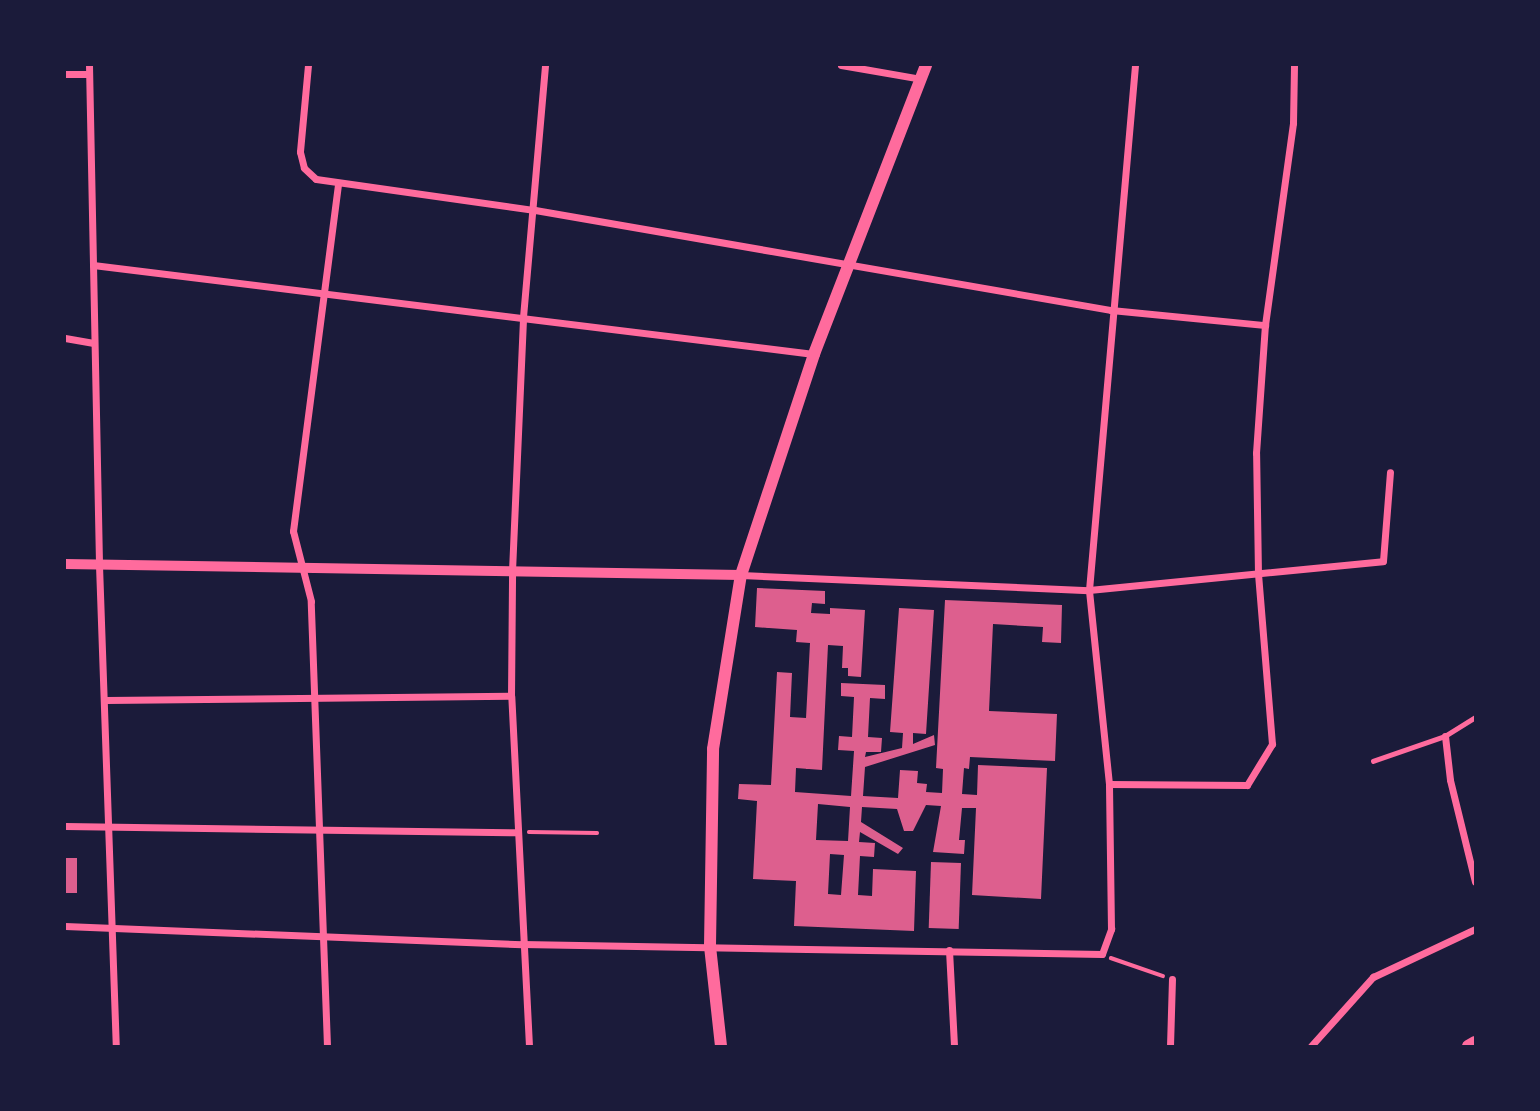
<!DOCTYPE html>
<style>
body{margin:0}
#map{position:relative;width:1540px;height:1111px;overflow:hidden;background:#1b1b3a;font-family:"Source Sans 3",sans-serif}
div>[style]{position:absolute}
.building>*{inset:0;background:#dd5f8e;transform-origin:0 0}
.path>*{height:3.5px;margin:-1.75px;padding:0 1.75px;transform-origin:1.75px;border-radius:1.75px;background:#ff6b9d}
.service>*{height:4.5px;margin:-2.25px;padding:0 2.25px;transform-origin:2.25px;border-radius:2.25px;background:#ff6b9d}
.minor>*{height:7px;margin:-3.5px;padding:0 3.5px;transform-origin:3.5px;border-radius:3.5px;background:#ff6b9d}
.tertiary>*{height:10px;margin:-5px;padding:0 5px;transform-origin:5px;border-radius:5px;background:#ff6b9d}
.secondary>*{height:12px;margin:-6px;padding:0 6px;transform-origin:6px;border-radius:6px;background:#ff6b9d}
.primary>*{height:12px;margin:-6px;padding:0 6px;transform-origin:6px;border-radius:6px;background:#ff6b9d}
span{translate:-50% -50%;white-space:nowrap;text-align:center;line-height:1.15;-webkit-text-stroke:5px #1b1b3a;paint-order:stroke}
.frame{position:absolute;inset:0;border:66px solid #1b1b3a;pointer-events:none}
</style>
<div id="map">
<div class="building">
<div style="clip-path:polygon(evenodd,757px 588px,825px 591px,825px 604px,812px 603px,811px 613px,830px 614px,830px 608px,865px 610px,861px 677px,848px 676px,848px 668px,842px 668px,843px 646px,828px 645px,822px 770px,796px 768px,795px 792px,851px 796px,854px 751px,838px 750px,839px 736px,852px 737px,854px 697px,841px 696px,841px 683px,885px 685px,885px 699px,870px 698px,868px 737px,882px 738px,881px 752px,866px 752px,865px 757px,902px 748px,903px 733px,890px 732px,899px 608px,934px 610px,926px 734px,913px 733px,913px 744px,934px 735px,935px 745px,865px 767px,863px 796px,898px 798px,900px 770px,918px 771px,917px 783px,927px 784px,926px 792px,942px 793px,943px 769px,936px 768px,945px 600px,1062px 605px,1061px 643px,1042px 642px,1043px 627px,993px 624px,989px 711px,1057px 714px,1055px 761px,970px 757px,969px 769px,964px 768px,962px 794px,977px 795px,978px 765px,1047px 768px,1041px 899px,972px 895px,976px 808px,962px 808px,959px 840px,965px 840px,964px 854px,933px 852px,941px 806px,926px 805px,913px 831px,904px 831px,897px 809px,862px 807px,861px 822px,903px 848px,898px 854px,860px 832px,859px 842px,875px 843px,874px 857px,860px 856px,858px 895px,872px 896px,873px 869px,916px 871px,914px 931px,794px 926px,796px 881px,753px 879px,757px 801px,738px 799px,739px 784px,771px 785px,777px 672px,792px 673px,790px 717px,806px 718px,810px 643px,796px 642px,797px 630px,755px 627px,757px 588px,818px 804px,850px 807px,848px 841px,816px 840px,818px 804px,757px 588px,830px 854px,844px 855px,841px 895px,828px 894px,830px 854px)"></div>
<div style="left:65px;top:858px;width:12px;height:35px"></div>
<div style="left:931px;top:862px;width:30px;height:66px;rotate:2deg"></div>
</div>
<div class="path">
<div style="left:529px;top:832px;width:68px;rotate:0.8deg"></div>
<div style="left:1111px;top:958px;width:55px;rotate:19.1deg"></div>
</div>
<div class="service">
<div style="left:1373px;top:761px;width:76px;rotate:-19.1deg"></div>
<div style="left:1445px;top:736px;width:36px;rotate:-32deg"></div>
</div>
<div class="minor">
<div style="left:89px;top:65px;width:500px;rotate:88.85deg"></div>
<div style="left:99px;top:565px;width:481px;rotate:88deg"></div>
<div style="left:308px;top:65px;width:87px;rotate:95.3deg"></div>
<div style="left:300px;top:152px;width:16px;rotate:76deg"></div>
<div style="left:304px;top:168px;width:16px;rotate:43deg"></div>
<div style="left:316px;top:179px;width:221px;rotate:8.1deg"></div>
<div style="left:535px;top:210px;width:585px;rotate:9.85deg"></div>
<div style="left:1111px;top:310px;width:155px;rotate:5.6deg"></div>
<div style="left:841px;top:65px;width:81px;rotate:9.9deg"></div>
<div style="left:65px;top:74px;width:23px"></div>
<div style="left:93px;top:265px;width:726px;rotate:7.04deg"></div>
<div style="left:65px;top:338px;width:29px;rotate:10deg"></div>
<div style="left:741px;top:575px;width:348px;rotate:2.5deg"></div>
<div style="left:1089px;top:590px;width:295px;rotate:-5.6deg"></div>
<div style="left:1383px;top:561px;width:89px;rotate:-85.5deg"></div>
<div style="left:106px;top:700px;width:405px;rotate:-0.6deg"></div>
<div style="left:1445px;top:736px;width:44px;rotate:83.5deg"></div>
<div style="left:1450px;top:780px;width:105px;rotate:76.2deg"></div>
<div style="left:1109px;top:784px;width:138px;rotate:0.4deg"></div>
<div style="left:1247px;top:785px;width:48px;rotate:-58.6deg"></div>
<div style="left:1272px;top:744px;width:171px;rotate:-94.7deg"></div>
<div style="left:1258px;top:574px;width:121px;rotate:-90.9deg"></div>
<div style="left:1256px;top:453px;width:128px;rotate:-86deg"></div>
<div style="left:1265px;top:325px;width:204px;rotate:-82.1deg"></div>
<div style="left:1293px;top:123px;width:58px;rotate:-89deg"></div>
<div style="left:65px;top:826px;width:453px;rotate:0.8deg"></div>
<div style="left:65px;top:926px;width:457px;rotate:2.3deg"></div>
<div style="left:522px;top:944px;width:580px;rotate:0.99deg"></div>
<div style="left:1102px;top:954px;width:27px;rotate:-70deg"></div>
<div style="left:1111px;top:929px;width:145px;rotate:-90.8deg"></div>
<div style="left:1109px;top:784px;width:195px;rotate:-95.9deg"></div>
<div style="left:1089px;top:590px;width:527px;rotate:-84.99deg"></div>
<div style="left:949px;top:950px;width:96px;rotate:87deg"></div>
<div style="left:327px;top:1046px;width:445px;rotate:-92.1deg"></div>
<div style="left:311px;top:601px;width:72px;rotate:-104.4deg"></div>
<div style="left:293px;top:531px;width:350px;rotate:-82.6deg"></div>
<div style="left:529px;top:1046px;width:350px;rotate:-92.9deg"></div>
<div style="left:511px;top:696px;width:125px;rotate:-89.5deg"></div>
<div style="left:512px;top:571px;width:254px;rotate:-87.5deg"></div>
<div style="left:523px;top:317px;width:253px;rotate:-85deg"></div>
<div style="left:1170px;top:1046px;width:67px;rotate:-88.3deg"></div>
<div style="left:1311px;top:1046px;width:93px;rotate:-48.1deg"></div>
<div style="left:1373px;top:977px;width:113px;rotate:-25.2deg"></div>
</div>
<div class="tertiary">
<div style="left:65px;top:564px;width:676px;rotate:0.93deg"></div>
</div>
<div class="secondary">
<div style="left:721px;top:1046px;width:101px;rotate:-96.3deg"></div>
<div style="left:710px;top:946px;width:197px;rotate:-89.1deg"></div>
<div style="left:713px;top:749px;width:176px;rotate:-80.9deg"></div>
<div style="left:741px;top:575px;width:233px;rotate:-71.7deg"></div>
<div style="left:814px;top:354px;width:310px;rotate:-68.8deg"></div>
</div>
<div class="primary">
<div style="left:1468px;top:1046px;width:8px;rotate:-30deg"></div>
</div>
<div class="frame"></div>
</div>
